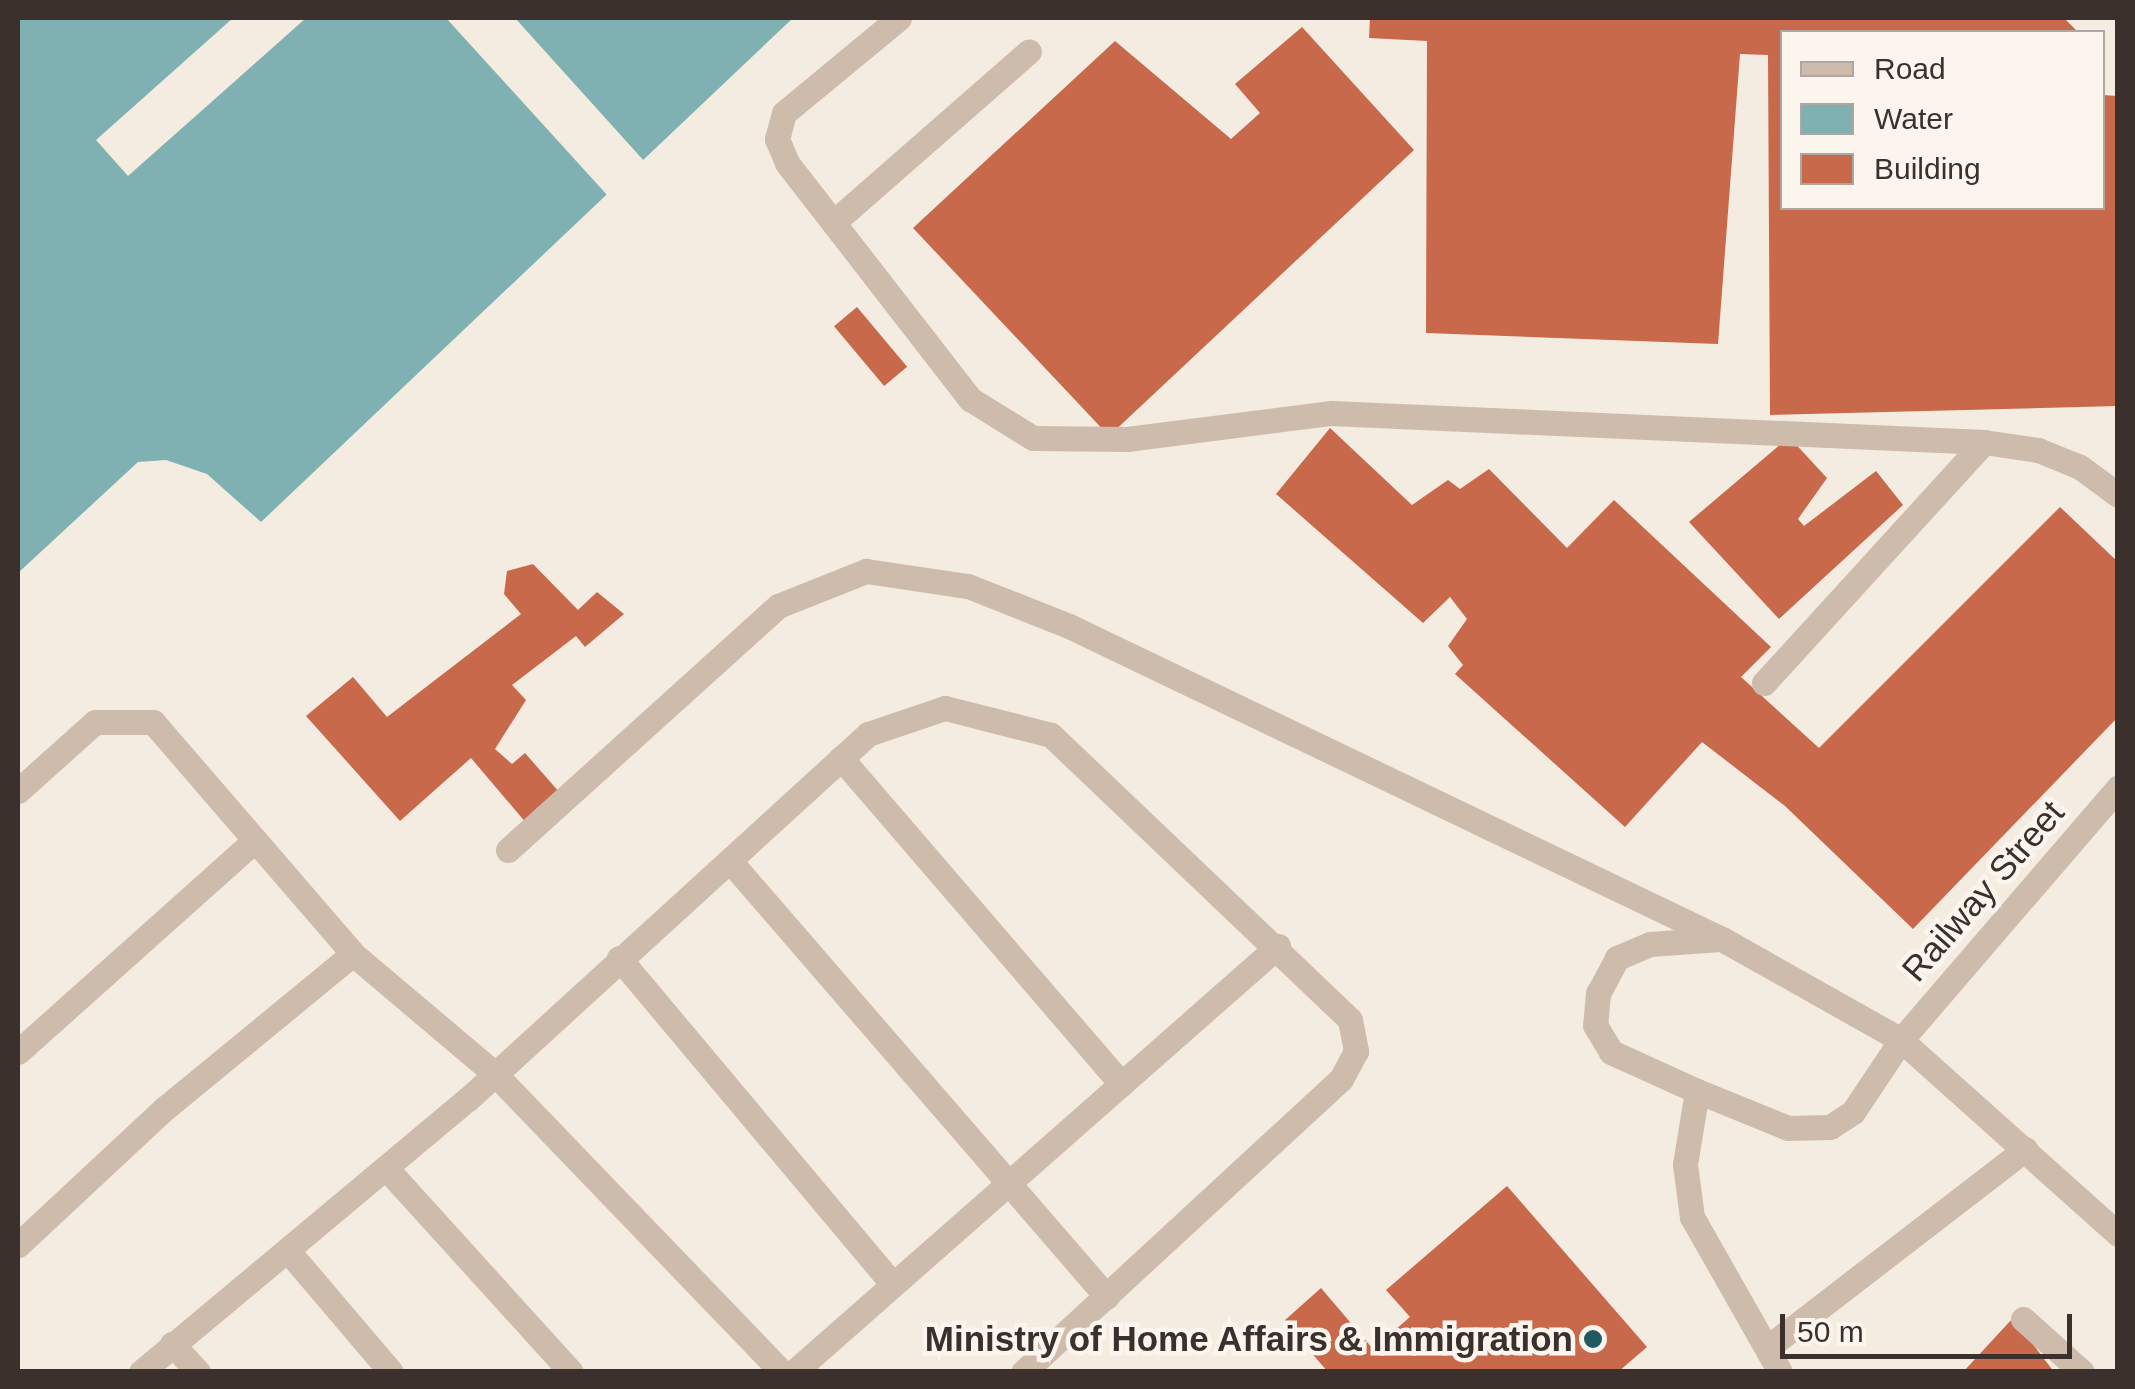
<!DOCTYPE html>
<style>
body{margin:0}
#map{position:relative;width:2135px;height:1389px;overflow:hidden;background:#f4ebe1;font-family:Helvetica,sans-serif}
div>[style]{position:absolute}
.water>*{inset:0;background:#7fb0b2}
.pier>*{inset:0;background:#f4ebe1}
.building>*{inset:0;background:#c8694b;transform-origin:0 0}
.minor>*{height:25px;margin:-12.5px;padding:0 12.5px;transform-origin:12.5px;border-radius:12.5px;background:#cdbbac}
.dots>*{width:28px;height:28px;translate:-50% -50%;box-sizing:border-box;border:5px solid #fbf5ee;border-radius:50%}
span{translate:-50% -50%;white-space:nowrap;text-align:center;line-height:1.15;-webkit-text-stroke:9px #fbf5ee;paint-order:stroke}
.street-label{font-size:35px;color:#3b302b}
.poi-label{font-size:35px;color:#3b302b;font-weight:700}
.right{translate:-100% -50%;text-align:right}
.frame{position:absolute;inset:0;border:20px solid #3b302b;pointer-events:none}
.legend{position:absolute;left:1780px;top:30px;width:325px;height:180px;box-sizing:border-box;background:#fbf5ee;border:2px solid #aea6a0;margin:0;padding:12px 18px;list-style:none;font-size:30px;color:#3b302b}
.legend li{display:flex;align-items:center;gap:20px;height:50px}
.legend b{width:50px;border:2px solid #aea6a0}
.scale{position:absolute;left:1780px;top:1314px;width:292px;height:45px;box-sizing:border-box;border:5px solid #3b302b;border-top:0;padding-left:12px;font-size:30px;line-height:35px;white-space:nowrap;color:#3b302b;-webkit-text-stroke:8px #fbf5ee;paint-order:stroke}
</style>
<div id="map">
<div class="water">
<div style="clip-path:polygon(18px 18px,793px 18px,261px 522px,207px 474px,166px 460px,138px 462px,18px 573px)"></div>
</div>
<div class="pier">
<div style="clip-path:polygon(233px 18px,306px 18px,128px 176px,96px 140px)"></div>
<div style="clip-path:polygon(446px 18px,515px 18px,645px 162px,608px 196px)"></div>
</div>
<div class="building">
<div style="clip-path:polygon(1370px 18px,2064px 18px,2078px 32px,1782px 32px,1782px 208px,2102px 208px,2102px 95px,2118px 96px,2118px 406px,1770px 415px,1768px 55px,1740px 54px,1718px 344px,1426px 333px,1427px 41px,1369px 38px)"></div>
<div style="clip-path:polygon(1302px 27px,1414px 150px,1109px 436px,913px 228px,1115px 41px,1231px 139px,1260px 113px,1235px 84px)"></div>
<div style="left:857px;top:307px;width:78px;height:30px;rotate:50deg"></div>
<div style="clip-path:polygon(1330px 428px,1412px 505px,1448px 480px,1460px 489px,1489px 469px,1567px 548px,1614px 500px,1771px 647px,1741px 677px,1819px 748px,2060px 507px,2118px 562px,2118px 717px,1913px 929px,1785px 806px,1702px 742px,1625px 827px,1455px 674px,1463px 665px,1448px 646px,1467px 619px,1450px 597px,1423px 623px,1276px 494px)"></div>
<div style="clip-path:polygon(1789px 437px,1827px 478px,1798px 519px,1804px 526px,1876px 471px,1903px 505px,1779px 619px,1689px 522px)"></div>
<div style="clip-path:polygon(533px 564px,578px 610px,597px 592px,624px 614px,585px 647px,576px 636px,512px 685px,526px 700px,495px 749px,512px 764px,525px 753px,560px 793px,527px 824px,471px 758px,400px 821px,306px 716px,353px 677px,387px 717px,521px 614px,504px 594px,507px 571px)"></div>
<div style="clip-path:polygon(1507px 1186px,1647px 1347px,1618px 1372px,1328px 1372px,1284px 1321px,1321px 1288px,1373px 1349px,1410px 1317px,1386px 1290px)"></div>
<div style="clip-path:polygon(2013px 1318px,2054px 1372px,1963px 1372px)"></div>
</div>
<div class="minor">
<div style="left:899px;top:18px;width:149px;rotate:140.4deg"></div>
<div style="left:784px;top:113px;width:27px;rotate:105deg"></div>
<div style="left:777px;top:139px;width:26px;rotate:67deg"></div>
<div style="left:787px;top:163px;width:299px;rotate:52.2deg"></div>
<div style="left:970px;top:399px;width:74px;rotate:31.8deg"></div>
<div style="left:1033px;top:438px;width:94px;rotate:0.6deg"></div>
<div style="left:1127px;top:439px;width:206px;rotate:-7.3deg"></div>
<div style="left:1331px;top:413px;width:654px;rotate:2.54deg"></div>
<div style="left:1984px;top:442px;width:55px;rotate:8.4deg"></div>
<div style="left:2038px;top:450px;width:45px;rotate:22deg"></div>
<div style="left:2080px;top:467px;width:47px;rotate:36.4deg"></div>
<div style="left:834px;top:222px;width:259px;rotate:-41.2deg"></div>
<div style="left:1764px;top:683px;width:326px;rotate:-47.6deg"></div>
<div style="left:841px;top:758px;width:430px;rotate:49.3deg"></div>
<div style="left:18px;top:791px;width:103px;rotate:-41.9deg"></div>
<div style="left:95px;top:722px;width:58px"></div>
<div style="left:153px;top:722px;width:306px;rotate:49.2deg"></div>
<div style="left:353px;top:954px;width:186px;rotate:40.2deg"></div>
<div style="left:495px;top:1074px;width:414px;rotate:46.1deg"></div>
<div style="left:508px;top:850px;width:364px;rotate:-42.1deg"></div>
<div style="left:778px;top:606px;width:95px;rotate:-21.7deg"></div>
<div style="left:866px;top:571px;width:103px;rotate:8.4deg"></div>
<div style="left:968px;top:586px;width:109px;rotate:21.6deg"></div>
<div style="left:1069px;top:626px;width:724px;rotate:25.61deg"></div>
<div style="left:1722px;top:939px;width:206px;rotate:29.4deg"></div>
<div style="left:1901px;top:1040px;width:291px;rotate:41.8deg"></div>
<div style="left:730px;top:861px;width:576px;rotate:49.15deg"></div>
<div style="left:1720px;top:939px;width:70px;rotate:175.9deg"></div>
<div style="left:1650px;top:944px;width:36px;rotate:157deg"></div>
<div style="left:1617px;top:958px;width:40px;rotate:118deg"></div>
<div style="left:1598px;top:993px;width:32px;rotate:95deg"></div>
<div style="left:1595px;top:1025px;width:31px;rotate:59deg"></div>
<div style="left:1611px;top:1052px;width:94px;rotate:24.4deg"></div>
<div style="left:1697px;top:1091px;width:98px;rotate:22.1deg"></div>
<div style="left:1788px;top:1128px;width:42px;rotate:-1.4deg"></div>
<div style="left:1830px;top:1127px;width:27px;rotate:-33deg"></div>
<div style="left:1853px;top:1112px;width:87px;rotate:-56.3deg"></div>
<div style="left:1901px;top:1040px;width:333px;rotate:-49.3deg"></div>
<div style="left:619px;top:958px;width:426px;rotate:50deg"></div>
<div style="left:18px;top:1052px;width:318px;rotate:-41.8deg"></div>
<div style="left:1697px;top:1091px;width:74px;rotate:99.3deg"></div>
<div style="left:1685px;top:1164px;width:53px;rotate:82.5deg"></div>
<div style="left:1692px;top:1217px;width:178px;rotate:60.4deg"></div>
<div style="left:386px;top:1168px;width:275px;rotate:47.8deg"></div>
<div style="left:18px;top:1245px;width:200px;rotate:-43deg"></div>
<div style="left:164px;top:1109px;width:244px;rotate:-39.4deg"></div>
<div style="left:288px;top:1251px;width:159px;rotate:49.6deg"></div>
<div style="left:2023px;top:1319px;width:79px;rotate:41.9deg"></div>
<div style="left:172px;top:1344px;width:38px;rotate:47deg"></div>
<div style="left:1767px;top:1348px;width:326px;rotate:-37.6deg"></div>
<div style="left:141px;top:1372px;width:426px;rotate:-39.9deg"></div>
<div style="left:468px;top:1099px;width:542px;rotate:-42.38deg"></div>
<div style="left:868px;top:734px;width:81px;rotate:-18.7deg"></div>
<div style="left:945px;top:708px;width:109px;rotate:14.3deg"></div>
<div style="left:1051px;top:735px;width:413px;rotate:43.6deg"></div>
<div style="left:1350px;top:1020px;width:32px;rotate:79deg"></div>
<div style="left:1356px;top:1051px;width:32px;rotate:118deg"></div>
<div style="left:1341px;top:1079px;width:432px;rotate:137.3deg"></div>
<div style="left:794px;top:1372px;width:645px;rotate:-41.35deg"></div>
</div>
<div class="dots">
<div style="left:1593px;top:1339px;background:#1f5a5e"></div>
</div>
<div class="street-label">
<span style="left:1983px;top:891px;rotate:-49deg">Railway Street</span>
</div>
<div class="poi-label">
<span class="right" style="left:1573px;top:1339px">Ministry of Home Affairs &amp; Immigration</span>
</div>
<div class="frame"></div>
<ul class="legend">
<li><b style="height:12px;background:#cdbbac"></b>Road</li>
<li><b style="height:28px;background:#7fb0b2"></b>Water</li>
<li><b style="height:28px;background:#c8694b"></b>Building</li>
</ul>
<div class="scale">50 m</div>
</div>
